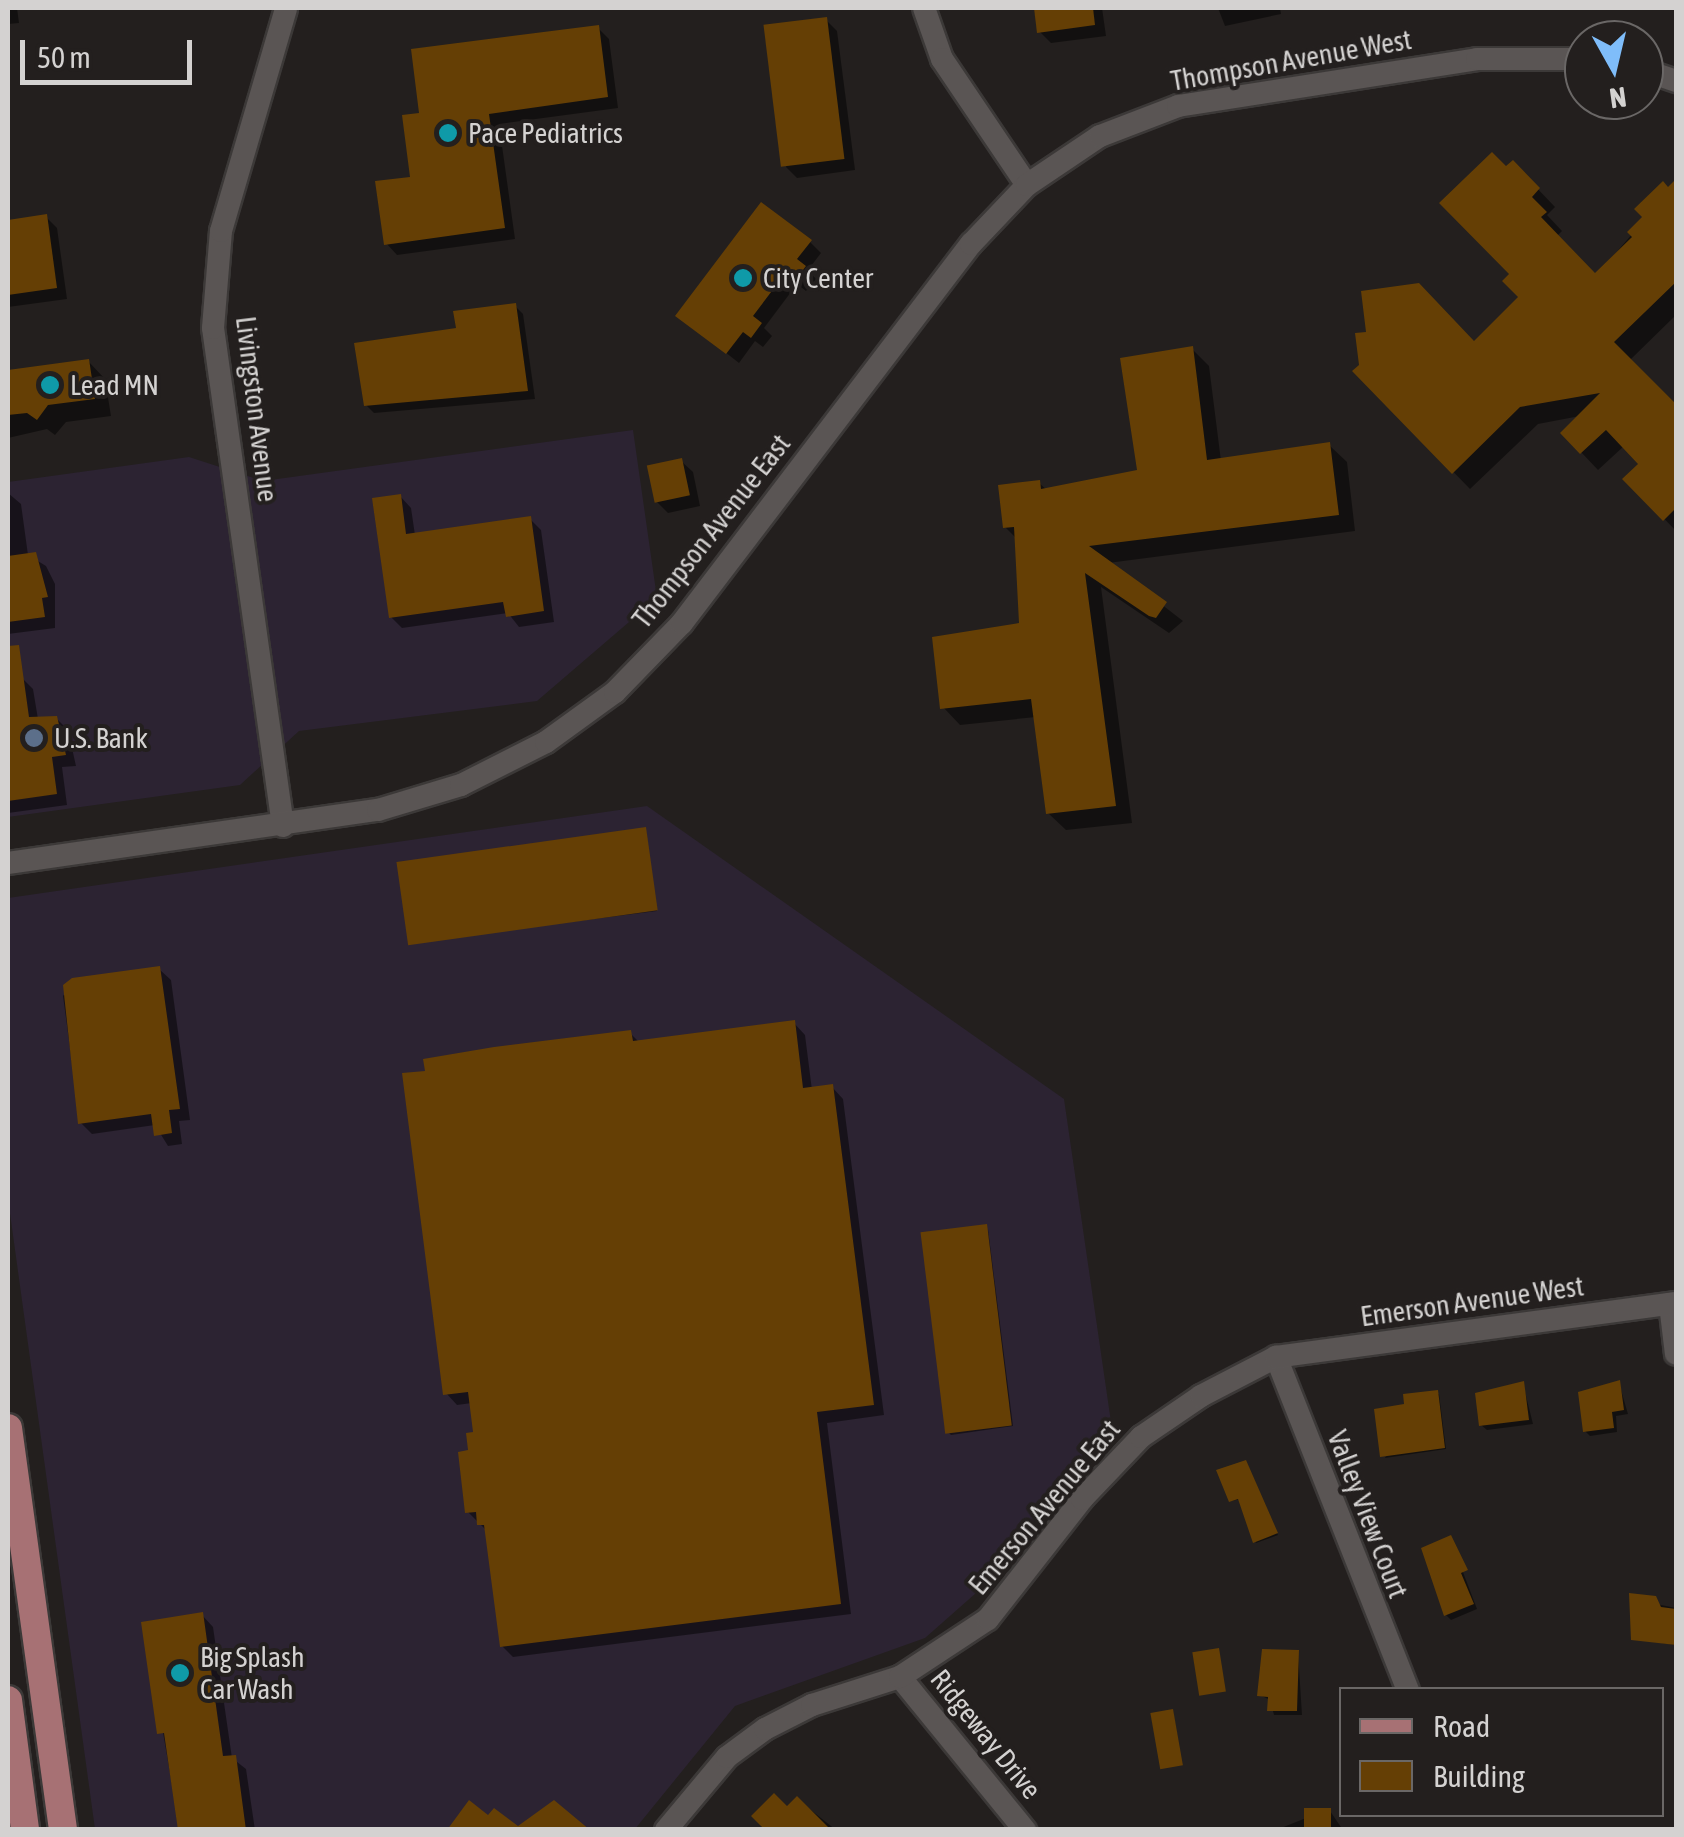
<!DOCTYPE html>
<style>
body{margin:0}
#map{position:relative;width:1684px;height:1837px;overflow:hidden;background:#231f1e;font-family:"Asap Condensed",sans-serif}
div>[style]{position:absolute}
.commercial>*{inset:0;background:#2c2332}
.shadow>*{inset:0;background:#0007}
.building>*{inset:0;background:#653f05;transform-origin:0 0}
.roads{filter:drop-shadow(2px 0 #3c3938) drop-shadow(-2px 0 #3c3938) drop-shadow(0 2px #3c3938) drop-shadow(0 -2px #3c3938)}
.minor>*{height:22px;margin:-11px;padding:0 11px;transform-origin:11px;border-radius:11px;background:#5a5554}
.major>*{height:28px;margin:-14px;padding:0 14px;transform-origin:14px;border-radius:14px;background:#a77174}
.dots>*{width:28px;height:28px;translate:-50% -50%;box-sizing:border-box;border:5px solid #231f1e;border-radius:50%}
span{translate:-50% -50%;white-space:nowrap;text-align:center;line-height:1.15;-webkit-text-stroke:8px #231f1e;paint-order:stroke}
.street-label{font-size:28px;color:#d4d2d1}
.poi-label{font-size:28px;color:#d4d2d1}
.left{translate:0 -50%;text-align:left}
.frame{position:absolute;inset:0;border:10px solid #d4d2d1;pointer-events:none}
.legend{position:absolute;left:1339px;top:1687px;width:325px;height:130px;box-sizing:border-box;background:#231f1e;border:2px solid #6a6766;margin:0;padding:12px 18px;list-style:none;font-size:30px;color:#d4d2d1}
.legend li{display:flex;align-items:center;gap:20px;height:50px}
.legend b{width:50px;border:2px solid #6a6766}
.north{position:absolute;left:1564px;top:20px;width:100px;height:100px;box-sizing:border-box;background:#231f1e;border:2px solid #6a6766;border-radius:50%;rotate:172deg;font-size:28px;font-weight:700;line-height:40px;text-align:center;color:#d4d2d1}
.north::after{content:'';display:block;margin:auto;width:35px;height:45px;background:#7fbdfa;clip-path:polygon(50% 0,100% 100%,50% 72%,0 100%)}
.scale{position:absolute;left:20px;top:40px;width:172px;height:45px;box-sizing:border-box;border:5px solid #d4d2d1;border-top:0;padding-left:12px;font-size:30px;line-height:35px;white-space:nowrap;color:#d4d2d1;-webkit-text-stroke:8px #231f1e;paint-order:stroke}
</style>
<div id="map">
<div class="commercial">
<div style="clip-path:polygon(633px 430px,657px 598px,537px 701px,299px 731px,240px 785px,8px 817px,8px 482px,189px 457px,263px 481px)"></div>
<div style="clip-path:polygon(647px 806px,1064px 1099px,1111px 1422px,984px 1586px,925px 1638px,735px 1706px,635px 1829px,95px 1829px,8px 1199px,8px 898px)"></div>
</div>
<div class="shadow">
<div style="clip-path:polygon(8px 8px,17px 8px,19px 23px,8px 24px)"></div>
<div style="clip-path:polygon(1037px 8px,1102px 8px,1106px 36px,1051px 43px,1040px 32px)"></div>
<div style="clip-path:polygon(1218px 8px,1280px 8px,1281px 14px,1225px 26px)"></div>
<div style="clip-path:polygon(826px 20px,837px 31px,855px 170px,797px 178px,786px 167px)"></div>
<div style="clip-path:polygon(598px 28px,609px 39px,618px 108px,499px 124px,515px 239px,397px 255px,386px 243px,413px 179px,421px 115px)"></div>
<div style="clip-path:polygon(1513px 163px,1555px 207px,1547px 215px,1562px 231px,1557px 236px,1596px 276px,1676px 183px,1676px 315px,1630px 360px,1676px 404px,1676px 531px,1626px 479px,1642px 464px,1624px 446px,1598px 470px,1563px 433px,1580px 416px,1538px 424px,1470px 489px,1355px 371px,1475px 344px,1522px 297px,1513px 274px,1506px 169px)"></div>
<div style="clip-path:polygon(46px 217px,57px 228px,67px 299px,8px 307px,8px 222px)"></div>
<div style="clip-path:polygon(810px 242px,821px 253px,808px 270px,816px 279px,806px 291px,797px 284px,764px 328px,772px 336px,763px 347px,755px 341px,739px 363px,679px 316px)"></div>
<div style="clip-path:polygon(515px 306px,523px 314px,535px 399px,374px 413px,366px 405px,458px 330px)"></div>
<div style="clip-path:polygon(1192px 349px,1209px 366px,1221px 461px,1329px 445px,1347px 462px,1355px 531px,1108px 563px,1183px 621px,1169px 633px,1101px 587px,1132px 823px,1066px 830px,1048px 813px,1036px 717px,960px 725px,943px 707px,1021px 625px,1017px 539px,1005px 527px,1039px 483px,1047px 490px,1139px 472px)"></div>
<div style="clip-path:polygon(88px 361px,105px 379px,111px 416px,66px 422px,55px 435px,47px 429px,8px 438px,8px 376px)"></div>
<div style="clip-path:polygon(681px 461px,693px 472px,700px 506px,668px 513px,657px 502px)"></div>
<div style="clip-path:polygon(8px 493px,21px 504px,28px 555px,46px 566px,55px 584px,55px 628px,8px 634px)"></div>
<div style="clip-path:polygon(400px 496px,411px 508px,415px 535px,530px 519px,541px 530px,554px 622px,519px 627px,508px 613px,402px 628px,391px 617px)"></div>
<div style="clip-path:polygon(22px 678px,33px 689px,38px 719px,56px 718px,68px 730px,76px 766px,62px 767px,67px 805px,8px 813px,8px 680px)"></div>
<div style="clip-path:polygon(646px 832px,657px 911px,409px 942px)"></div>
<div style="clip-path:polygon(159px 969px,171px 980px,190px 1120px,179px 1121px,182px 1144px,168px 1146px,155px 1125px,92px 1134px,80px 1122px,63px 996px,74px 980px)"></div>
<div style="clip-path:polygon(794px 1023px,805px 1035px,812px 1090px,832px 1087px,843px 1099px,884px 1415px,827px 1423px,851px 1614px,513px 1657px,502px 1646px,488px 1532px,468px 1512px,476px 1434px,472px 1403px,457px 1405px,446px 1393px,630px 1033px,640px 1043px)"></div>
<div style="clip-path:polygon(988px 1229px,1013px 1426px,951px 1435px,949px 1433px)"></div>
<div style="clip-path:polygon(1619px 1383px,1628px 1414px,1616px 1416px,1617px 1432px,1590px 1436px,1585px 1431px)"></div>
<div style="clip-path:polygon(1523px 1384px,1533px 1424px,1487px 1430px,1481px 1425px)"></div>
<div style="clip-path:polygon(1439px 1394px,1446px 1449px,1385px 1458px,1407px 1407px)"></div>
<div style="clip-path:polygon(1247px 1464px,1278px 1535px,1256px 1543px,1241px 1499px,1231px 1501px)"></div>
<div style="clip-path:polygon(1450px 1538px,1477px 1609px,1451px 1620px,1446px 1615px)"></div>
<div style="clip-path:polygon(1656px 1604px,1676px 1608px,1676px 1645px,1633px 1639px)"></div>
<div style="clip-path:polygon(202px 1615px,213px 1627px,232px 1758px,246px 1769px,255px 1830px,180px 1830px,144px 1624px)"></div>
<div style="clip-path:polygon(1298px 1652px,1302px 1715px,1274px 1715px,1270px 1700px,1260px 1695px)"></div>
<div style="clip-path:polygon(797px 1799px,836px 1830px,756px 1830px,788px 1809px)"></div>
<div style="clip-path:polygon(1330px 1811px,1343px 1830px,1276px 1830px,1306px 1818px)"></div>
</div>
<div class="building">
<div style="clip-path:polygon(1034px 8px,1093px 8px,1095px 25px,1037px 33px)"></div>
<div style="left:827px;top:17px;width:143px;height:64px;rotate:83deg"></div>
<div style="clip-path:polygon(599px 25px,608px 97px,489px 114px,505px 228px,384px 245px,375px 181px,410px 177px,402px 115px,419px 113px,411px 49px)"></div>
<div style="clip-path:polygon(1492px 152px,1506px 166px,1513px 160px,1540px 188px,1532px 197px,1547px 212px,1541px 217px,1595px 273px,1632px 237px,1627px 232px,1642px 217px,1634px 209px,1663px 181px,1668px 187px,1676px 179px,1676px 282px,1614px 342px,1676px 404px,1676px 508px,1663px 521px,1622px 479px,1638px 464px,1606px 430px,1580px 454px,1560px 433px,1600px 393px,1520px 407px,1452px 474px,1352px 371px,1359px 365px,1355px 333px,1366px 332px,1361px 291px,1419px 283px,1474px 341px,1518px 297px,1502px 281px,1509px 274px,1439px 203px)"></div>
<div style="clip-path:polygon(761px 202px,812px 240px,797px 259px,806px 266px,794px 282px,784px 275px,753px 316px,762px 323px,751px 338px,743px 332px,726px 354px,675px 316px)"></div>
<div style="clip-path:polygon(47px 214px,57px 288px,8px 295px,8px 220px)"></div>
<div style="clip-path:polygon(516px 303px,528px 391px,364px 406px,354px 343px,456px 328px,453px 311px)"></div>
<div style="clip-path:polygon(1193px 346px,1207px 460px,1330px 442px,1339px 515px,1089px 546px,1167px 602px,1156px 618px,1149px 616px,1085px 573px,1116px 806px,1046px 814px,1031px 699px,940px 709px,932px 637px,1019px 623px,1014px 527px,1003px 528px,998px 485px,1040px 480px,1041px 489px,1137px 470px,1120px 358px)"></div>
<div style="clip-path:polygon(89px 359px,95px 399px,48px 405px,37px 420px,27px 413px,8px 415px,8px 370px)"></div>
<div style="left:682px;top:458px;width:38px;height:36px;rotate:78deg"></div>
<div style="clip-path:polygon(401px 494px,406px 534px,531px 516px,544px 611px,506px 617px,503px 602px,389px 618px,372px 498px)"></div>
<div style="clip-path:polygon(36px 552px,48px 597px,42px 598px,45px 617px,8px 622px,8px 556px)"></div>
<div style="clip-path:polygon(19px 645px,29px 717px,57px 716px,66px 755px,52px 757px,57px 794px,8px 801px,8px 646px)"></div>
<div style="left:646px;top:827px;width:84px;height:252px;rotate:82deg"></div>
<div style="clip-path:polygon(160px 966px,180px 1109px,169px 1110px,172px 1133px,154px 1136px,151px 1114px,78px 1124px,63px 985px,72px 978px)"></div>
<div style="clip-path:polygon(795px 1020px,803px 1088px,833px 1084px,874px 1405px,817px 1412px,841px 1604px,500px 1647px,484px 1525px,477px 1525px,476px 1512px,465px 1513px,458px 1452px,468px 1450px,466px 1433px,473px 1432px,468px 1392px,443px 1395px,402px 1073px,425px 1071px,423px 1059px,494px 1047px,631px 1030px,633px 1041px)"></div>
<div style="left:987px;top:1224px;width:203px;height:67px;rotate:83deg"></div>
<div style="clip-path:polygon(1620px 1380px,1624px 1410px,1612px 1412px,1614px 1428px,1583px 1432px,1578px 1392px)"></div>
<div style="clip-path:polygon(1524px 1381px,1529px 1420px,1479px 1426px,1475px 1393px)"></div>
<div style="clip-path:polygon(1438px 1390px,1445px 1448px,1380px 1457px,1374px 1409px,1404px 1404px,1403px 1394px)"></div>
<div style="clip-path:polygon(1246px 1460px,1278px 1533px,1253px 1543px,1238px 1499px,1229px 1502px,1216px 1470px)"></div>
<div style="clip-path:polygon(1451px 1535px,1468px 1570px,1461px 1573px,1474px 1604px,1444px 1616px,1421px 1548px)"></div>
<div style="clip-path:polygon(1629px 1593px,1656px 1596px,1661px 1607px,1676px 1609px,1676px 1645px,1631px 1640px)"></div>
<div style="clip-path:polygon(203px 1612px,223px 1756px,236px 1755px,246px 1830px,178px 1830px,164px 1733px,157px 1734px,141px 1622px)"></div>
<div style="left:1219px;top:1648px;width:44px;height:27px;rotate:81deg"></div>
<div style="clip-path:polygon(1262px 1649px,1299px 1650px,1297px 1711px,1267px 1711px,1268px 1697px,1257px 1696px)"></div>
<div style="left:1173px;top:1709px;width:57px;height:23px;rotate:80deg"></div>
<div style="clip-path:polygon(774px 1793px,787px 1806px,797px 1796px,831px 1830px,765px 1830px,751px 1816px)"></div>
<div style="clip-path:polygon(469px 1800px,488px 1815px,494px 1808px,518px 1826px,554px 1800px,590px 1830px,447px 1830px)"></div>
<div style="left:1304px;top:1808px;width:27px;height:22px"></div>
</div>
<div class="roads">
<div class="minor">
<div style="left:924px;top:8px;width:54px;rotate:70.6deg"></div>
<div style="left:942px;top:59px;width:152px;rotate:56deg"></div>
<div style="left:1644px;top:70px;width:34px;rotate:19deg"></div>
<div style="left:283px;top:826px;width:503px;rotate:-98deg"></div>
<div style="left:213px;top:328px;width:97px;rotate:-85.3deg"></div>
<div style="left:221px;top:231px;width:232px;rotate:-73.7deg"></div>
<div style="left:8px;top:863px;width:374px;rotate:-8.2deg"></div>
<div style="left:378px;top:810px;width:87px;rotate:-16.8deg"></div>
<div style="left:461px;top:785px;width:95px;rotate:-26.8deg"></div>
<div style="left:546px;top:742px;width:85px;rotate:-35.9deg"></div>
<div style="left:615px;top:692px;width:96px;rotate:-45.8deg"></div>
<div style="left:682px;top:623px;width:477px;rotate:-52.7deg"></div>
<div style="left:971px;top:244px;width:81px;rotate:-46.5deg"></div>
<div style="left:1027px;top:185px;width:88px;rotate:-33.9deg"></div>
<div style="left:1100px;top:136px;width:84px;rotate:-21deg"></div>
<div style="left:1178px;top:106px;width:303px;rotate:-8.9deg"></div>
<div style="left:1477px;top:59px;width:107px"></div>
<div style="left:1670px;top:1304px;width:50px;rotate:83.2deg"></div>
<div style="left:1276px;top:1357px;width:358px;rotate:68.4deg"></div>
<div style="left:900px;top:1677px;width:198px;rotate:50.8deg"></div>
<div style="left:666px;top:1830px;width:95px;rotate:-50.1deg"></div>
<div style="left:727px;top:1757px;width:47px;rotate:-36.4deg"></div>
<div style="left:765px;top:1729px;width:53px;rotate:-27.1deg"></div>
<div style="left:812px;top:1705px;width:92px;rotate:-17.7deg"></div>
<div style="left:900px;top:1677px;width:105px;rotate:-33.4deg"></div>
<div style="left:988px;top:1619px;width:152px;rotate:-51.9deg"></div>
<div style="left:1082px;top:1499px;width:86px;rotate:-46.4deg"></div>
<div style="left:1141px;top:1437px;width:73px;rotate:-34.3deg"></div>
<div style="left:1201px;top:1396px;width:85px;rotate:-27.5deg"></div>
<div style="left:1276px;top:1357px;width:404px;rotate:-7.7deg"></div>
</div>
<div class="major">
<div style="left:8px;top:1428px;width:406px;rotate:82.2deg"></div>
<div style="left:8px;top:1700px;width:131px;rotate:82.5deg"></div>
</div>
</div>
<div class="dots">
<div style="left:448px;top:133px;background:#0f9aa8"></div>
<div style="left:743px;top:278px;background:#0f9aa8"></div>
<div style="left:50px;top:385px;background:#0f9aa8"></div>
<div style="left:34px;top:738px;background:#5c6f8a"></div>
<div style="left:180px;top:1673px;background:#0f9aa8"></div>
</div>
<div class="street-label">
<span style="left:1291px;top:60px;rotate:-10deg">Thompson Avenue West</span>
<span style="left:257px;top:409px;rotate:83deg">Livingston Avenue</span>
<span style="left:711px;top:531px;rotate:-52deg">Thompson Avenue East</span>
<span style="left:1472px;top:1301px;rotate:-8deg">Emerson Avenue West</span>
<span style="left:1044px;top:1507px;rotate:-50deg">Emerson Avenue East</span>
<span style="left:1368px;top:1514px;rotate:69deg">Valley View Court</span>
<span style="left:986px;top:1734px;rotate:51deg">Ridgeway Drive</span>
</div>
<div class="poi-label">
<span class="left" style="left:468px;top:133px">Pace Pediatrics</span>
<span class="left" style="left:763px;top:278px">City Center</span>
<span class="left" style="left:70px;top:385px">Lead MN</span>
<span class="left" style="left:54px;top:738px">U.S. Bank</span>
<span class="left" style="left:200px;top:1673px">Big Splash<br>Car Wash</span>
</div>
<div class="frame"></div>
<ul class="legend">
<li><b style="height:12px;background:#a77174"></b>Road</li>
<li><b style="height:28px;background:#653f05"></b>Building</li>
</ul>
<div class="north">N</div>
<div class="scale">50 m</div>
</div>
